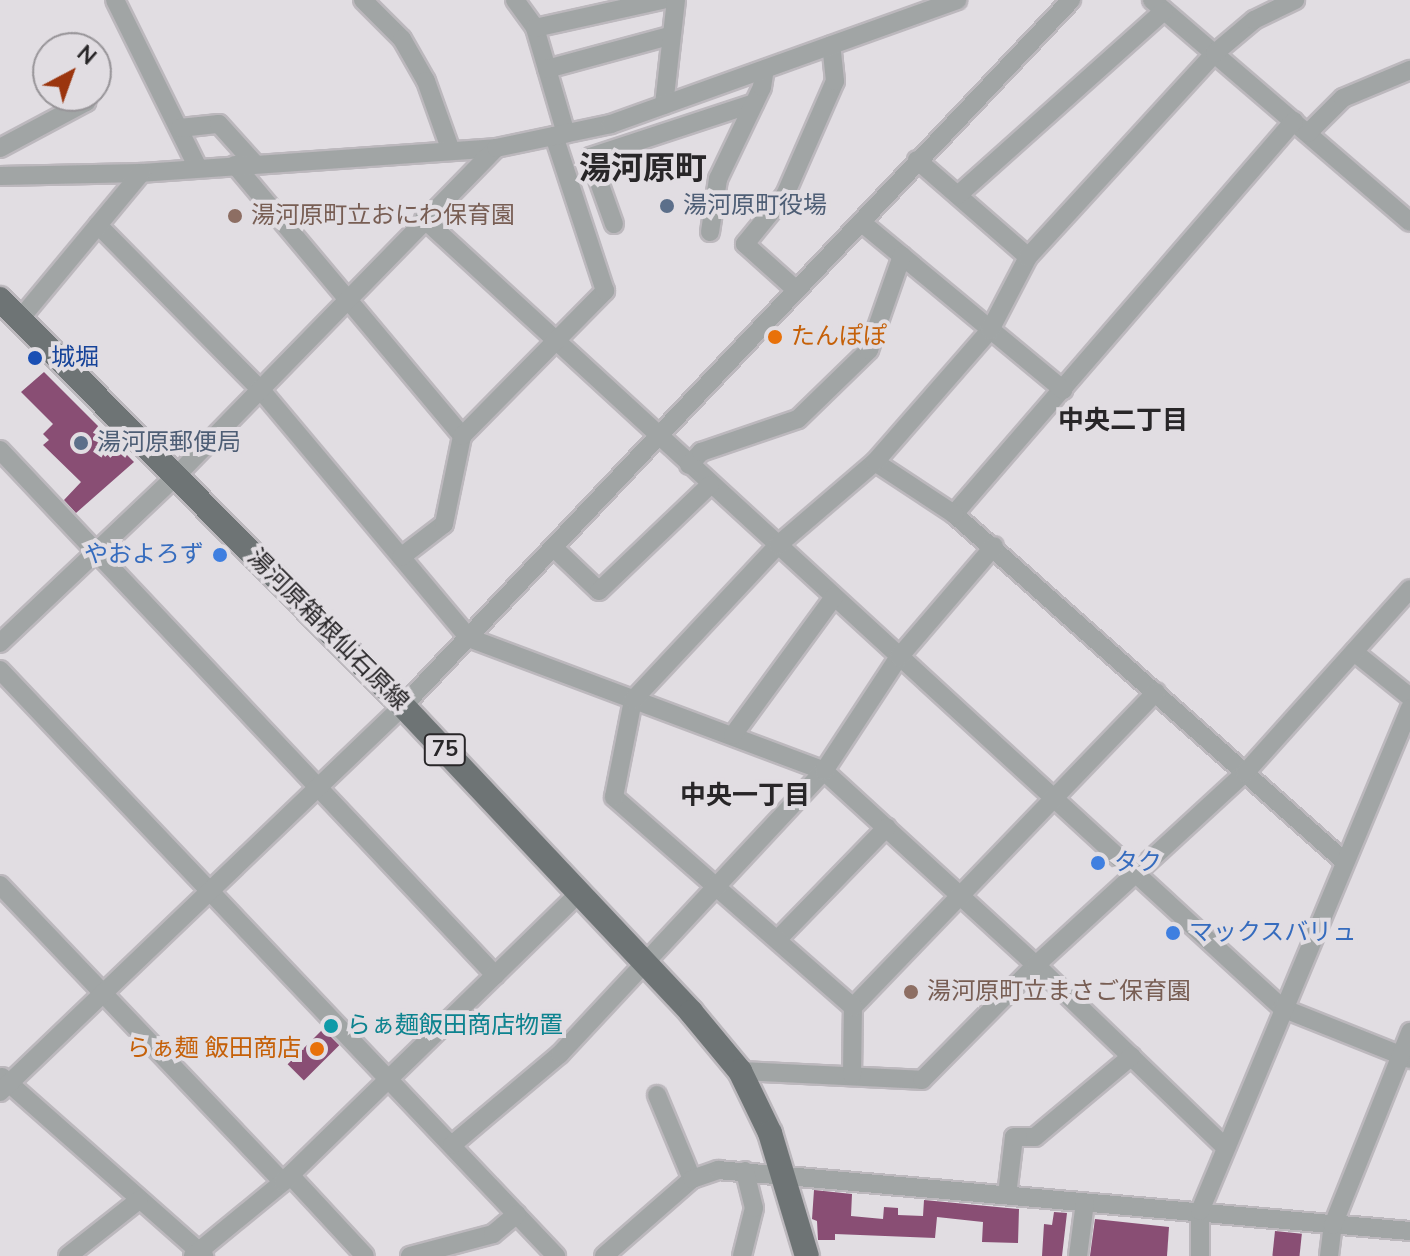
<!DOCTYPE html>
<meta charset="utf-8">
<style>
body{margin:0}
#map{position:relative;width:1410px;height:1256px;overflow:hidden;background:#e1dde2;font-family:"Nunito Sans","Noto Sans JP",sans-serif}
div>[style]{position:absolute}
.building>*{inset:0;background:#894e74;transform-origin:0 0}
.roads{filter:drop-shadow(2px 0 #bcb8bd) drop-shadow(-2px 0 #bcb8bd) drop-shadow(0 2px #bcb8bd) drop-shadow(0 -2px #bcb8bd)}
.minor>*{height:18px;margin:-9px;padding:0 9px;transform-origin:9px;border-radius:9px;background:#a1a5a5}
.major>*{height:24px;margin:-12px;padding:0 12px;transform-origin:12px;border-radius:12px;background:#6e7475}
.dots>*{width:22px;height:22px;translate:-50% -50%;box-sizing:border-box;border:4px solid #e1dde2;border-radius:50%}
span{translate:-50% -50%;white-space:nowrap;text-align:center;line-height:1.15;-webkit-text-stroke:8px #e1dde2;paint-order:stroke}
.shield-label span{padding:2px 6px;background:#e1dde2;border:2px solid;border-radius:6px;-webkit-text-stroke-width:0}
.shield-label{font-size:22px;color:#282628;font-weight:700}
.service-label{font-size:24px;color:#4e5e75}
.left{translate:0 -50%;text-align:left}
.education-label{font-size:24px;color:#785e54}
.food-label{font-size:24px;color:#c56008}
.right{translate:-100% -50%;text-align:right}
.transit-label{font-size:24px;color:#164399}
.shop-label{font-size:24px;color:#366cbe}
.street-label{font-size:24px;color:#282628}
.culture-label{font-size:24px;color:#0d838f}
.neighbourhood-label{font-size:26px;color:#282628;font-weight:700}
.district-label{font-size:32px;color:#282628;font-weight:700}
.north{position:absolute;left:32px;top:32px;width:80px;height:80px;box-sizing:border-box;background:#e1dde2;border:2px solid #979498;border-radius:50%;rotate:41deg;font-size:22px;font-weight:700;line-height:32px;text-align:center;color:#282628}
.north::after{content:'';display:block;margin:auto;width:28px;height:36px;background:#9b350e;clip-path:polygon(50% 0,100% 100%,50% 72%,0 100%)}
</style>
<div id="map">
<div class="building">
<div style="clip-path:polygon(44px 372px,134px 462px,76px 513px,64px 500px,81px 482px,43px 445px,49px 440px,43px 434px,53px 424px,21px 392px)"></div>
<div style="left:323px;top:1029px;width:23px;height:50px;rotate:45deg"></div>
<div style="clip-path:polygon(814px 1190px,852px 1194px,851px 1216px,883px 1219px,884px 1207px,898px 1208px,898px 1215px,923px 1216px,924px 1200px,1019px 1209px,1018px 1243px,982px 1242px,983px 1222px,937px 1217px,935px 1238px,835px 1234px,835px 1240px,818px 1240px,817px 1221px,812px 1219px)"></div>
<div style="clip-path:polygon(1054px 1212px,1067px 1213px,1062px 1256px,1042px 1256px,1044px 1224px,1052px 1225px)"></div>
<div style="clip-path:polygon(1095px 1219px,1169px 1227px,1167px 1256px,1090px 1256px)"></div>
<div style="left:1275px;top:1231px;width:27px;height:25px;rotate:6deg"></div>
</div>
<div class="roads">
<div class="minor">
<div style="left:115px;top:0;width:187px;rotate:63.7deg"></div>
<div style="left:363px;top:0;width:55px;rotate:45deg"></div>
<div style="left:402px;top:39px;width:48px;rotate:60.3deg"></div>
<div style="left:426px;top:81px;width:74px;rotate:70.3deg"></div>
<div style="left:515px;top:0;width:34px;rotate:54deg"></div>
<div style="left:535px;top:28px;width:110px;rotate:73.7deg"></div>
<div style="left:1152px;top:0;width:340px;rotate:40.7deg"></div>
<div style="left:535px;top:28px;width:130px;rotate:-12.4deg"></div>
<div style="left:547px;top:69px;width:126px;rotate:-15.1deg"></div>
<div style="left:664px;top:105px;width:106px;rotate:-83.5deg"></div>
<div style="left:1294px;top:121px;width:520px;rotate:130.86deg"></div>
<div style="left:954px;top:514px;width:523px;rotate:41.67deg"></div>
<div style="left:180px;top:128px;width:39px;rotate:-6deg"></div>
<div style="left:219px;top:124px;width:54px;rotate:48deg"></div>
<div style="left:1308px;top:133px;width:49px;rotate:-45deg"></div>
<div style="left:1343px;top:98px;width:73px;rotate:-22.7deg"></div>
<div style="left:0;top:148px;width:98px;rotate:-28.1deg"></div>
<div style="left:86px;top:102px;width:7px;rotate:-117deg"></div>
<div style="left:917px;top:160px;width:147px;rotate:41.1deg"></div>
<div style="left:235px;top:165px;width:354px;rotate:50deg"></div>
<div style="left:0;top:176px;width:141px;rotate:-1.2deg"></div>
<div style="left:141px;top:173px;width:356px;rotate:-4deg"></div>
<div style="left:958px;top:195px;width:276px;rotate:-41.8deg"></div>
<div style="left:424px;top:219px;width:1166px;rotate:42.6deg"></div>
<div style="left:1282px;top:1008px;width:138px;rotate:21.7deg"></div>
<div style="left:861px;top:222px;width:263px;rotate:39.7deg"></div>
<div style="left:614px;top:224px;width:71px;rotate:-109.7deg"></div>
<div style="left:590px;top:157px;width:173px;rotate:-18.2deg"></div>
<div style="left:98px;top:225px;width:231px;rotate:45.4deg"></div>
<div style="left:260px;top:389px;width:325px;rotate:50deg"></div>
<div style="left:469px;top:638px;width:379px;rotate:20.5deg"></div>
<div style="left:824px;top:771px;width:287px;rotate:42.5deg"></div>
<div style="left:1036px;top:965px;width:262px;rotate:43.9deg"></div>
<div style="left:710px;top:232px;width:54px;rotate:-81.4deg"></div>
<div style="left:718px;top:179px;width:102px;rotate:-64.4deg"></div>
<div style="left:762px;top:87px;width:18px;rotate:-81deg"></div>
<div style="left:794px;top:288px;width:66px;rotate:-138.1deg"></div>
<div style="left:745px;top:244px;width:63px;rotate:-50.8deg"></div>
<div style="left:785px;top:195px;width:124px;rotate:-66.3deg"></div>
<div style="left:835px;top:81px;width:36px;rotate:-96deg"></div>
<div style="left:20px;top:319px;width:190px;rotate:-50.3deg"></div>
<div style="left:0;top:450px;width:722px;rotate:46.68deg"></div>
<div style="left:875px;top:462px;width:95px;rotate:33.4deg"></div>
<div style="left:689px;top:465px;width:18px;rotate:-47deg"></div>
<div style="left:701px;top:452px;width:102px;rotate:-18.8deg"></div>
<div style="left:798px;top:419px;width:99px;rotate:-44.2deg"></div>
<div style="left:869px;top:350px;width:100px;rotate:-70.7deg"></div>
<div style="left:554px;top:548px;width:62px;rotate:43.7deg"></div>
<div style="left:599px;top:591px;width:153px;rotate:-43.7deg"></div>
<div style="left:401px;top:557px;width:54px;rotate:-37.5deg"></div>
<div style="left:444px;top:524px;width:90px;rotate:-78.4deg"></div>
<div style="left:462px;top:436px;width:204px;rotate:-45.4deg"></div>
<div style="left:605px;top:291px;width:163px;rotate:-108.2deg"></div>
<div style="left:0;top:643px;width:243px;rotate:-43.5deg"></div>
<div style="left:176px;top:476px;width:458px;rotate:-45.7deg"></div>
<div style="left:496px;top:148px;width:117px;rotate:-11.8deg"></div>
<div style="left:611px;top:124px;width:368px;rotate:-19.7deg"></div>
<div style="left:1354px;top:652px;width:72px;rotate:38.8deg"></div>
<div style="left:0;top:670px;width:808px;rotate:46.5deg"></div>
<div style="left:733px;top:735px;width:171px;rotate:-53.8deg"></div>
<div style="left:0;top:885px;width:410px;rotate:46.4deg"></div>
<div style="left:778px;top:939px;width:156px;rotate:-45.8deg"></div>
<div style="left:853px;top:1007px;width:437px;rotate:-46.1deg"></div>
<div style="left:740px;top:1071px;width:182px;rotate:2.8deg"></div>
<div style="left:922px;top:1080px;width:162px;rotate:-45.3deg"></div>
<div style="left:1036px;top:965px;width:284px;rotate:-42.6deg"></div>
<div style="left:1245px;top:773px;width:247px;rotate:-48.1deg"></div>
<div style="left:852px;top:1075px;width:68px;rotate:-89.2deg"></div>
<div style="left:853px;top:1007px;width:318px;rotate:-138.7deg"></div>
<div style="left:614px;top:797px;width:99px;rotate:-78.9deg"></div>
<div style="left:633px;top:700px;width:212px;rotate:-46.9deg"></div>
<div style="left:778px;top:545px;width:128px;rotate:-40.6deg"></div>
<div style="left:875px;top:462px;width:175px;rotate:-48.9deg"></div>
<div style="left:990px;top:330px;width:82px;rotate:-62.5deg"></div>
<div style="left:1028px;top:257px;width:277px;rotate:-47.5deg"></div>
<div style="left:1215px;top:53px;width:51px;rotate:-40.2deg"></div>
<div style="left:1254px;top:20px;width:46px;rotate:-26deg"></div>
<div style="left:2px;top:1077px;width:270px;rotate:41.5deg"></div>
<div style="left:0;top:1092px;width:558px;rotate:-43.77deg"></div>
<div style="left:403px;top:706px;width:972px;rotate:-46.58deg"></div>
<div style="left:657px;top:1095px;width:91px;rotate:67.4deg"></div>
<div style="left:452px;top:1145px;width:141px;rotate:-40.1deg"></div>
<div style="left:560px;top:1054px;width:387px;rotate:-47deg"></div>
<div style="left:824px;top:771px;width:136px;rotate:-56.7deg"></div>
<div style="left:899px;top:657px;width:146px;rotate:-49.4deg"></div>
<div style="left:290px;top:1175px;width:110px;rotate:47.2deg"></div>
<div style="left:1007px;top:1195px;width:58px;rotate:-83.1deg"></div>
<div style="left:1014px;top:1137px;width:21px"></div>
<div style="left:1035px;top:1137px;width:126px;rotate:-39.9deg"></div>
<div style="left:68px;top:1256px;width:90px;rotate:-38.3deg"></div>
<div style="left:193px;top:1256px;width:117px;rotate:-39.4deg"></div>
<div style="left:283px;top:1182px;width:414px;rotate:-44.3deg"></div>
<div style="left:410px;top:1256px;width:86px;rotate:-14.8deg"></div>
<div style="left:493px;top:1234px;width:31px;rotate:-40deg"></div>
<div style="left:604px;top:1256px;width:117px;rotate:-41.2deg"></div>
<div style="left:692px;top:1179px;width:28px;rotate:-19deg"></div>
<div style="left:718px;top:1170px;width:695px;rotate:5.04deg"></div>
<div style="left:742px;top:1256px;width:49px;rotate:-76deg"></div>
<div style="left:754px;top:1208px;width:38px;rotate:-104deg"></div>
<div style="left:1078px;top:1256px;width:54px;rotate:-82.6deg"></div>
<div style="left:1200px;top:1256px;width:45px;rotate:-90deg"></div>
<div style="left:1200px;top:1211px;width:545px;rotate:-67.34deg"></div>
<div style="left:1329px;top:1256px;width:31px;rotate:-83deg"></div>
<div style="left:1333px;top:1225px;width:208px;rotate:-68.2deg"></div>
</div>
<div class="major">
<div style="left:0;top:299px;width:573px;rotate:45.28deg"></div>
<div style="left:403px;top:706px;width:420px;rotate:46.7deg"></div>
<div style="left:691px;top:1012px;width:77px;rotate:50.3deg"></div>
<div style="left:740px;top:1071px;width:69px;rotate:64.2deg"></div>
<div style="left:770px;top:1133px;width:128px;rotate:73.3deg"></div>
</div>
</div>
<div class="dots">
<div style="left:667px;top:206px;background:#5c6f8a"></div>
<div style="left:235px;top:216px;background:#8d6e63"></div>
<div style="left:775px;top:337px;background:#e8710a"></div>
<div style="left:35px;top:358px;background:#1a4fb4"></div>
<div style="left:81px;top:443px;background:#5c6f8a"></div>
<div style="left:220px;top:555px;background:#3f7fe0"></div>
<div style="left:1098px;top:863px;background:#3f7fe0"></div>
<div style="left:1173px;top:933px;background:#3f7fe0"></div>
<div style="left:911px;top:992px;background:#8d6e63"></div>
<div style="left:331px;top:1026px;background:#0f9aa8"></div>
<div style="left:317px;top:1049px;background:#e8710a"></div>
</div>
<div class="shield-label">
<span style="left:445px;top:750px">75</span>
</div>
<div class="service-label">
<span class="left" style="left:683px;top:206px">湯河原町役場</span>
<span class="left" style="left:97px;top:443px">湯河原郵便局</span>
</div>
<div class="education-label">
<span class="left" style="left:251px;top:216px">湯河原町立おにわ保育園</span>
<span class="left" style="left:927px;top:992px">湯河原町立まさご保育園</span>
</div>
<div class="food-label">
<span class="left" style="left:791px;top:337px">たんぽぽ</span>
<span class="right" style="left:301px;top:1049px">らぁ麺 飯田商店</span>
</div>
<div class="transit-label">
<span class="left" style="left:51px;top:358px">城堀</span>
</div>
<div class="shop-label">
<span class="right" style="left:204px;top:555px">やおよろず</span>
<span class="left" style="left:1114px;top:863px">タク</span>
<span class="left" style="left:1189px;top:933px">マックスバリュ</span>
</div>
<div class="street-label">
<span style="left:328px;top:630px;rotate:45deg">湯河原箱根仙石原線</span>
</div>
<div class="culture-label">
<span class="left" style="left:347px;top:1026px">らぁ麺飯田商店物置</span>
</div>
<div class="neighbourhood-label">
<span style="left:1123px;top:421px">中央二丁目</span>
<span style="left:745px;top:796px">中央一丁目</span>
</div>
<div class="district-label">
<span style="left:643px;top:169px">湯河原町</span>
</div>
<div class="north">N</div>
</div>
